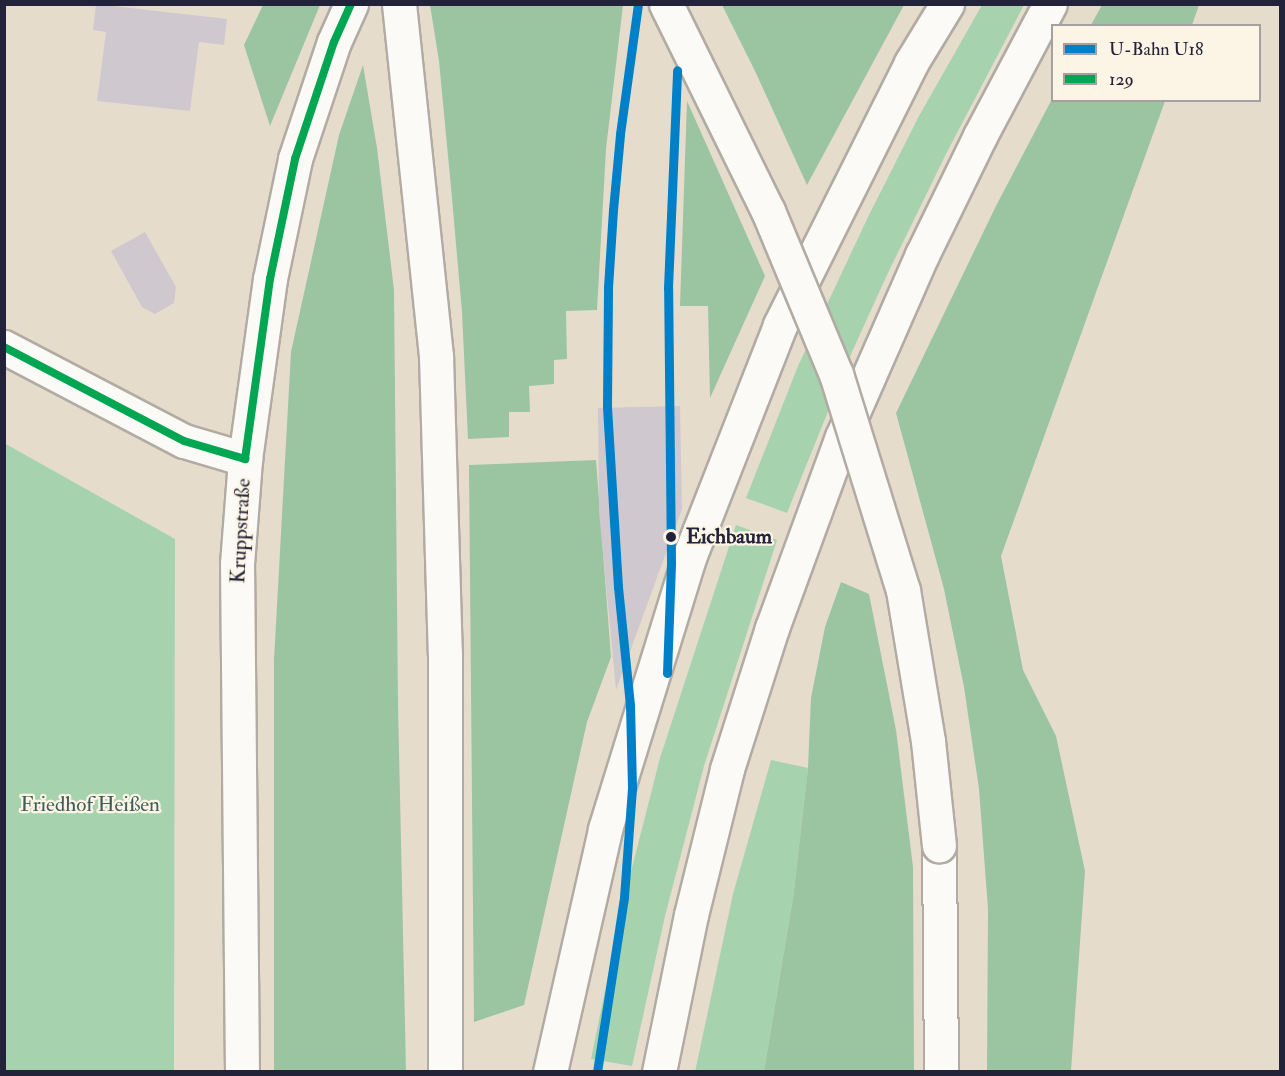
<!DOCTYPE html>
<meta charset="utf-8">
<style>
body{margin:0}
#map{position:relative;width:1285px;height:1076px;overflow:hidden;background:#e6dccc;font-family:"IM FELL Double Pica",serif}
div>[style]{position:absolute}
.green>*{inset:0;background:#a6d3ad}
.forest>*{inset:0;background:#9bc4a1}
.building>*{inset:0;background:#cfc9cf}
.roads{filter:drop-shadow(2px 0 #b1aba3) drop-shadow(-2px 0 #b1aba3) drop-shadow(0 2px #b1aba3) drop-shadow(0 -2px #b1aba3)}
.minor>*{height:33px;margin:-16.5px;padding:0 16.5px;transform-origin:16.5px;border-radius:16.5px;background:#fbfaf7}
.highway>*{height:33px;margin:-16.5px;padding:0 16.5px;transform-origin:16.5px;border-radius:16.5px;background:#fbfaf7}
.rail>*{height:4.5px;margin:-2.25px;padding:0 2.25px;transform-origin:2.25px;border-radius:2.25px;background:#b3b2b2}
.bridges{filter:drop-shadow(2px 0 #b1aba3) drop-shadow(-2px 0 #b1aba3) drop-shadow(0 2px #b1aba3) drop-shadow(0 -2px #b1aba3)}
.highway-bridge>*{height:33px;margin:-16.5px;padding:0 16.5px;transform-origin:16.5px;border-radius:16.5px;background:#fbfaf7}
.bus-1>*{height:8px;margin:-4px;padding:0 4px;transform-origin:4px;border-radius:4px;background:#00a651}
.metro-1>*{height:9px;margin:-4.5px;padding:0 4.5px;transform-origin:4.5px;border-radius:4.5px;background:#0080c8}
.dots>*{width:16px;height:16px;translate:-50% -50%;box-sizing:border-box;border:3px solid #fcf5e5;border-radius:50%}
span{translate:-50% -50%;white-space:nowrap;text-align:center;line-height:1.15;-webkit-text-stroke:4.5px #fcf5e5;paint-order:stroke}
.street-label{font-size:21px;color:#22223b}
.stop-label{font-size:21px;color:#22223b;font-weight:700}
.left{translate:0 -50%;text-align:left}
.park-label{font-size:21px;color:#3e5e5a}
.frame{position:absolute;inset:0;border:6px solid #22223b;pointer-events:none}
.legend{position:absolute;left:1051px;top:24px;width:210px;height:78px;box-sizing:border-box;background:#fcf5e5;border:2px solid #a5a1a1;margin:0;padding:8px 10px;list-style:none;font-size:18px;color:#22223b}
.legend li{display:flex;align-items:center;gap:12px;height:30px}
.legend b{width:30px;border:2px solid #a5a1a1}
</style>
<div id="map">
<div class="green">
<div style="clip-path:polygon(982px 5px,1024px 5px,946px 154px,887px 275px,852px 352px,787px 513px,746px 498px,798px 366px,868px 217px,919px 116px)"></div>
<div style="clip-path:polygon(4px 443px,175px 539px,174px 1071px,5px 1071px)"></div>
<div style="clip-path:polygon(736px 525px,777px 540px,704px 766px,665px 916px,632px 1066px,591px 1059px,622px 907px,660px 758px)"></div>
<div style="clip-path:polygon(771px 760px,808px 768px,793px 898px,764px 1071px,695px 1072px,733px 894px)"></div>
</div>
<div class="forest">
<div style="clip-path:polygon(263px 5px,320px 5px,270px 126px,244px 45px)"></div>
<div style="clip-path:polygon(430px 5px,623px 5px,606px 149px,597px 310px,566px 311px,567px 359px,554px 360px,554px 384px,529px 386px,530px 412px,509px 412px,509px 437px,468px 439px,462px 312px,451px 187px,439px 61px)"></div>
<div style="clip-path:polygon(722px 5px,904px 5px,807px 185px,755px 71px)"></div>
<div style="clip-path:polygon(1102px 5px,1102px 4px,1199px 5px,1192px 25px,1091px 25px)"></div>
<div style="clip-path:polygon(363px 65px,377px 148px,394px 290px,398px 704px,406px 1071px,274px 1071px,274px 660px,291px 352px,339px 135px)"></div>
<div style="clip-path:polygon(1052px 99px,1165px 101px,1001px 556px,1023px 670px,1056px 736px,1085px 871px,1071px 1071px,987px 1071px,988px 909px,979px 789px,964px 687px,944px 589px,896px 413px,995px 208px)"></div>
<div style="clip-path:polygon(687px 101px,765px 276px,710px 398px,708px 306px,680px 306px)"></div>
<div style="clip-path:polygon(596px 460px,611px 657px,587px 722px,524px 1005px,474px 1022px,469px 465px)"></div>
<div style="clip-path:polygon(841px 582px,869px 594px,896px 730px,913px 867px,914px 1071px,764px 1071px,793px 898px,808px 768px,811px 698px,825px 627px)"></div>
</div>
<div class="building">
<div style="clip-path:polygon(96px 4px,227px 19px,224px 45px,199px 42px,190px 111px,97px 101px,106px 32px,93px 30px)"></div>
<div style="clip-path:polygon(145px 232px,176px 287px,174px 303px,155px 314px,142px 307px,111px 251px)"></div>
<div style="clip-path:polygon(680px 406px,682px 509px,616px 690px,599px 511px,598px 408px)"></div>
</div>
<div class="roads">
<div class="minor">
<div style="left:4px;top:347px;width:203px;rotate:27.6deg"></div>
<div style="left:184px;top:441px;width:64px;rotate:16.4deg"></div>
<div style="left:242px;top:1072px;width:508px;rotate:-90.56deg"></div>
<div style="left:237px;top:564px;width:105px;rotate:-85.6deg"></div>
<div style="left:245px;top:459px;width:182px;rotate:-82.1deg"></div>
<div style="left:270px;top:279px;width:123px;rotate:-78.2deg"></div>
<div style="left:295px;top:159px;width:123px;rotate:-71.6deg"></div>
<div style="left:334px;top:42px;width:42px;rotate:-65.9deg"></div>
</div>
<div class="highway">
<div style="left:399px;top:4px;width:354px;rotate:84deg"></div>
<div style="left:436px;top:356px;width:297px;rotate:88.3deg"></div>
<div style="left:445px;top:653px;width:419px;rotate:90deg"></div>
<div style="left:939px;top:845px;width:227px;rotate:89.5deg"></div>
<div style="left:550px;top:1072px;width:249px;rotate:-77.2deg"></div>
<div style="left:605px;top:829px;width:287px;rotate:-72.8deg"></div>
<div style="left:690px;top:555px;width:247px;rotate:-68.6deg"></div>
<div style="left:780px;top:325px;width:293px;rotate:-63.4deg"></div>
<div style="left:911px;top:63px;width:69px;rotate:-58.6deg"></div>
<div style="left:659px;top:1072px;width:160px;rotate:-78.5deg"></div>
<div style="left:691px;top:915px;width:150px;rotate:-76.1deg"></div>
<div style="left:727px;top:769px;width:148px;rotate:-72.3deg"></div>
<div style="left:772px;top:628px;width:203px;rotate:-69.9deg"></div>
<div style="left:842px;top:437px;width:199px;rotate:-66.3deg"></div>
<div style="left:922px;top:255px;width:132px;rotate:-64deg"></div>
<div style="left:980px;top:136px;width:149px;rotate:-62.1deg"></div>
</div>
</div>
<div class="rail">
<div style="left:678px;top:4px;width:37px;rotate:88deg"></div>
<div style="left:635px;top:24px;width:21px;rotate:-76deg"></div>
</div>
<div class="bridges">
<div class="highway-bridge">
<div style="left:666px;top:4px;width:231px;rotate:63.8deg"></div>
<div style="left:768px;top:211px;width:177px;rotate:67.4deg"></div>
<div style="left:836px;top:374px;width:226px;rotate:72.8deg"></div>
<div style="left:903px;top:590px;width:153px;rotate:80.6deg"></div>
<div style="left:928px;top:741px;width:105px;rotate:84deg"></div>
</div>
</div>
<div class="bus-1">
<div style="left:4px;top:347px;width:203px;rotate:27.6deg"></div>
<div style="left:184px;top:441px;width:64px;rotate:16.4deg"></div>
<div style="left:245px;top:459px;width:182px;rotate:-82.1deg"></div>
<div style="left:270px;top:279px;width:123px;rotate:-78.2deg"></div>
<div style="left:295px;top:159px;width:123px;rotate:-71.6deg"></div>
<div style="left:334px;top:42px;width:42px;rotate:-65.9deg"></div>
</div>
<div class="metro-1">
<div style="left:667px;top:673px;width:111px;rotate:-87.9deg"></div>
<div style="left:671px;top:562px;width:274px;rotate:-90.6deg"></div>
<div style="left:668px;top:288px;width:218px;rotate:-87.6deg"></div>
<div style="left:597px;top:1072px;width:177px;rotate:-81.2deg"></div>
<div style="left:624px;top:897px;width:110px;rotate:-85.8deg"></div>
<div style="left:632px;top:787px;width:82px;rotate:-91.4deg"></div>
<div style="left:630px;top:705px;width:119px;rotate:-95.8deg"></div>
<div style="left:618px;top:587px;width:181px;rotate:-93.5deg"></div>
<div style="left:607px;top:406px;width:119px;rotate:-89.5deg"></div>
<div style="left:608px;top:287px;width:77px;rotate:-86.3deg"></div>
<div style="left:613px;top:210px;width:76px;rotate:-84.7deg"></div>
<div style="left:620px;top:134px;width:131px;rotate:-82.1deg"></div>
</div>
<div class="dots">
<div style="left:671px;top:537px;background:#22223b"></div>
</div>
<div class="street-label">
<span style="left:241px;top:531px;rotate:-87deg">Kruppstraße</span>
</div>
<div class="stop-label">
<span class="left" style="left:686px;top:537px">Eichbaum</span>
</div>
<div class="park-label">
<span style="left:90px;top:805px">Friedhof Heißen</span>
</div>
<div class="frame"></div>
<ul class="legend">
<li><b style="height:8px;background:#0080c8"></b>U-Bahn U18</li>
<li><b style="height:8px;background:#00a651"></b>129</li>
</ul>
</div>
